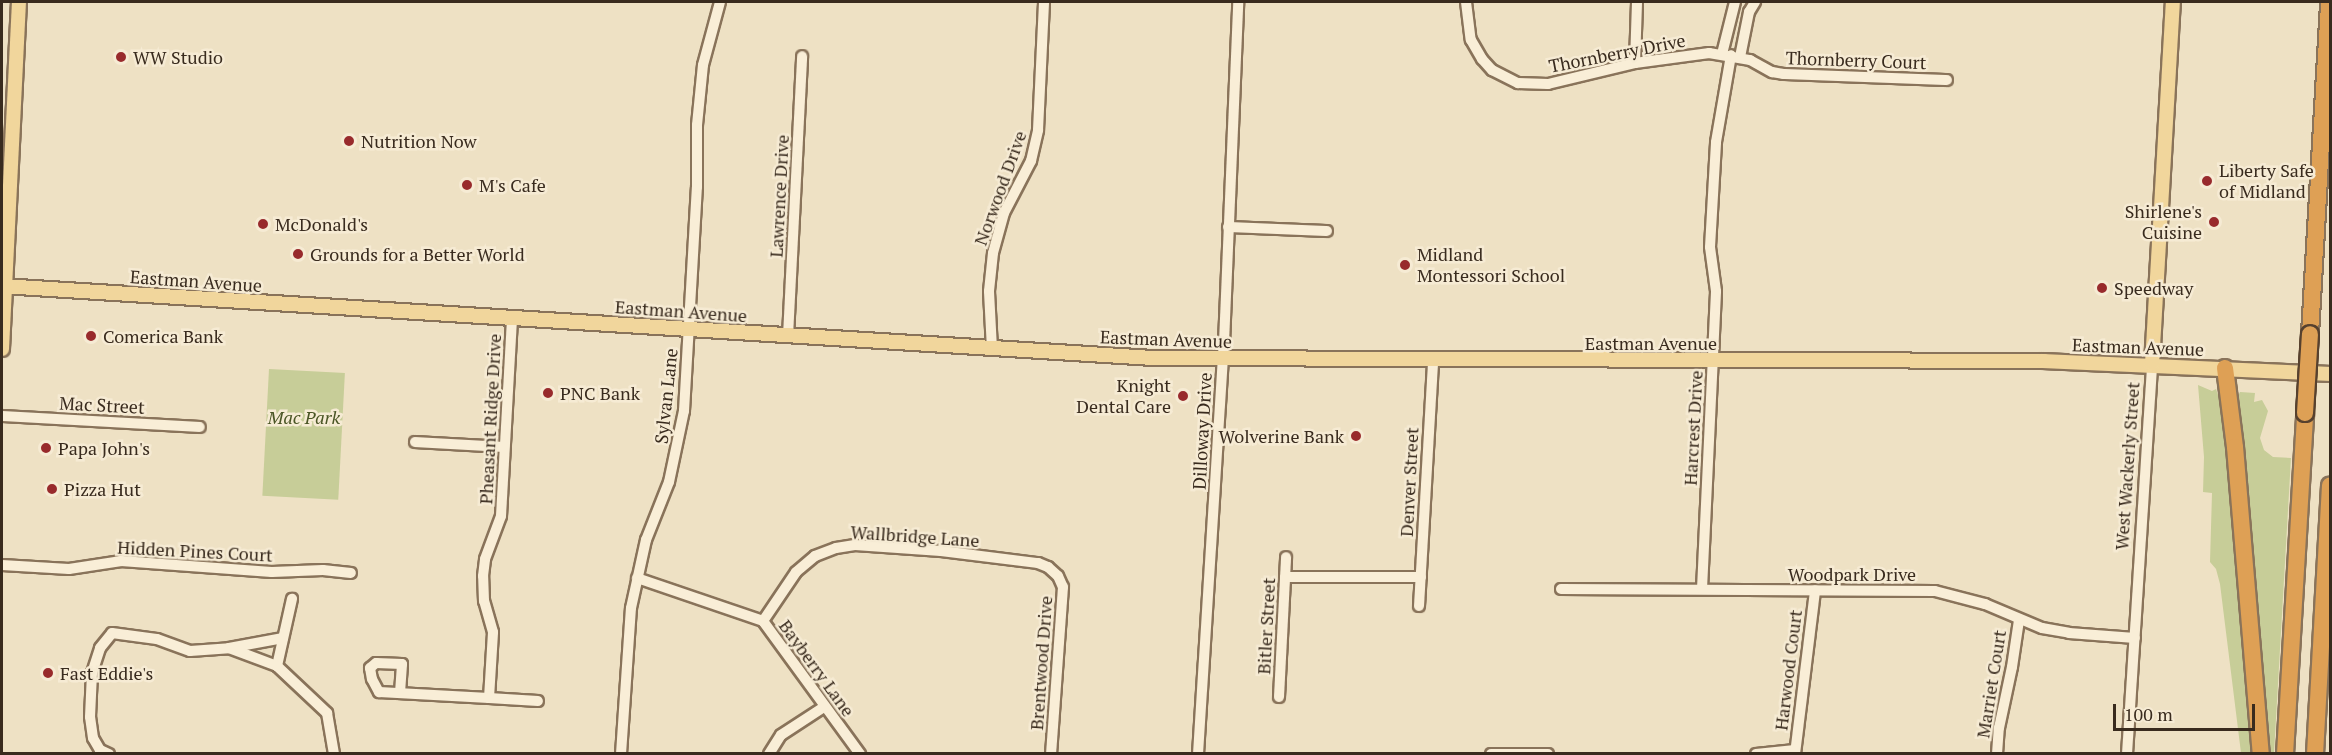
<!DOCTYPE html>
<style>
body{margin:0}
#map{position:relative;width:2332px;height:755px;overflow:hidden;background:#eee1c4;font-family:"PT Serif",serif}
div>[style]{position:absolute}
.green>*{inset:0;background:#c7cd98;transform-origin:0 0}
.roads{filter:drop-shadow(2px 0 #89735a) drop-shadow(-2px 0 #89735a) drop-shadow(0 2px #89735a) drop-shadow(0 -2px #89735a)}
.minor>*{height:10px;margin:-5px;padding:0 5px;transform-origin:5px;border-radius:5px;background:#f9eed7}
.major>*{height:14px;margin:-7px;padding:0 7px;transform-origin:7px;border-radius:7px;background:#f1d69c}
.highway>*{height:16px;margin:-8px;padding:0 8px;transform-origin:8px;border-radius:8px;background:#dea055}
.bridges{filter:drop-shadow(2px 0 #57412e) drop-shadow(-2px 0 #57412e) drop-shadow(0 2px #57412e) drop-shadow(0 -2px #57412e)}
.highway-bridge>*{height:16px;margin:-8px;padding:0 8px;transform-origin:8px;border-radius:8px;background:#dea055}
.dots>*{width:16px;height:16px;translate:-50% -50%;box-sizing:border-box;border:3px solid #f6ebd4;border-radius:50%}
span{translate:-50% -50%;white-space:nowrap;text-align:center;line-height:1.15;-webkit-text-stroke:5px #f6ebd4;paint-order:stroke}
.street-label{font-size:18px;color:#392b1e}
.poi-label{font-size:18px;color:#392b1e}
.left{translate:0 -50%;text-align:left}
.right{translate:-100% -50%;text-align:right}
.park-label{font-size:18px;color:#4a5525;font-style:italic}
.frame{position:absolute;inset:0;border:3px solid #392b1e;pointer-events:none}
.scale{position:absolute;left:2113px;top:704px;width:142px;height:27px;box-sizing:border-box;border:3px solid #392b1e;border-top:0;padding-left:8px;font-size:18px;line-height:21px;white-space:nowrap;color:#392b1e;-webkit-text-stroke:4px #f6ebd4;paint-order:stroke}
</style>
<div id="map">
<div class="green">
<div style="left:269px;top:369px;width:76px;height:127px;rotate:3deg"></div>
<div style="clip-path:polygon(2198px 385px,2212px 391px,2216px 389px,2222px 406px,2251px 753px,2241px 753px,2220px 584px,2216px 569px,2210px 562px,2212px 493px,2203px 492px,2204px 457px)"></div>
<div style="clip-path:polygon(2240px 392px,2255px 393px,2254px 402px,2262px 400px,2268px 411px,2260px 438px,2264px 450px,2273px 457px,2291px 458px,2274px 753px,2267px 753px,2259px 655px,2261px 652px,2259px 652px,2236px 400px)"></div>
</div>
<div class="roads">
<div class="minor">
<div style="left:1466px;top:2px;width:38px;rotate:83deg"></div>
<div style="left:1471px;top:40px;width:22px;rotate:60deg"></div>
<div style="left:1482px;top:59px;width:15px;rotate:48deg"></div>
<div style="left:1492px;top:70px;width:29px;rotate:27deg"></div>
<div style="left:1518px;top:83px;width:30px;rotate:2deg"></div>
<div style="left:1548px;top:84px;width:89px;rotate:-13.6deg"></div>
<div style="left:1635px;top:63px;width:75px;rotate:-7.7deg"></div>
<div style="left:1709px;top:53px;width:42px;rotate:9.7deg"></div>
<div style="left:1750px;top:60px;width:25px;rotate:29deg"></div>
<div style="left:1772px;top:72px;width:11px;rotate:10deg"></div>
<div style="left:1783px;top:74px;width:164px;rotate:2.1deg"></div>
<div style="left:1722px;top:54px;width:54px;rotate:-76deg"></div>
<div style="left:1740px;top:57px;width:46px;rotate:-78.7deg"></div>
<div style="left:1749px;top:12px;width:12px;rotate:-59deg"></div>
<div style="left:1635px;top:63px;width:61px;rotate:-88.1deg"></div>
<div style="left:1228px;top:227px;width:99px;rotate:2.3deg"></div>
<div style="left:788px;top:336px;width:280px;rotate:-87.1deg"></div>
<div style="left:992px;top:349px;width:58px;rotate:-93deg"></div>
<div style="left:989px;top:291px;width:38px;rotate:-84deg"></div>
<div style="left:993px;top:253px;width:41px;rotate:-74.6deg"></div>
<div style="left:1004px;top:213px;width:59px;rotate:-62.6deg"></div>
<div style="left:1031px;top:161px;width:32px;rotate:-77deg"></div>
<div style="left:1038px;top:130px;width:128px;rotate:-87.3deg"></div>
<div style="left:2px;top:416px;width:198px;rotate:3.2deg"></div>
<div style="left:415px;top:442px;width:89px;rotate:3.2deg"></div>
<div style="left:2px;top:565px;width:67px;rotate:3.4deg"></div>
<div style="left:69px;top:569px;width:53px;rotate:-8.7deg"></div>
<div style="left:121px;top:561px;width:151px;rotate:4.2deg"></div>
<div style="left:272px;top:572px;width:51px;rotate:-2.2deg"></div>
<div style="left:323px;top:570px;width:28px;rotate:6deg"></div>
<div style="left:1285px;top:577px;width:136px"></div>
<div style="left:637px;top:578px;width:133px;rotate:18.8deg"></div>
<div style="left:763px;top:621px;width:165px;rotate:53.9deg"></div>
<div style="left:1561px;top:589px;width:374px;rotate:0.3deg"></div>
<div style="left:1935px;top:591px;width:52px;rotate:14.6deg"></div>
<div style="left:1985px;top:604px;width:62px;rotate:22.8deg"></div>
<div style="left:2042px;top:628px;width:27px;rotate:10deg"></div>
<div style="left:2069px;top:633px;width:66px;rotate:4.3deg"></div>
<div style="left:1702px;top:589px;width:298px;rotate:-87.3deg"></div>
<div style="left:1716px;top:291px;width:44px;rotate:-97.8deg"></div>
<div style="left:1710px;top:247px;width:105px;rotate:-86.7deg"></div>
<div style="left:1716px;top:142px;width:88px;rotate:-80.2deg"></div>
<div style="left:1419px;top:606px;width:246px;rotate:-86.7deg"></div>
<div style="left:763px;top:621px;width:59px;rotate:-56deg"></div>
<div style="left:796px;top:572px;width:25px;rotate:-40deg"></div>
<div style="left:815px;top:556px;width:22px;rotate:-21deg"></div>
<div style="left:836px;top:548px;width:19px;rotate:-9deg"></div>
<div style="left:855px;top:545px;width:86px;rotate:4deg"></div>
<div style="left:941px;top:551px;width:98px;rotate:7.1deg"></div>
<div style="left:1038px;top:563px;width:11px;rotate:22deg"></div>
<div style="left:1048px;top:567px;width:13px;rotate:42deg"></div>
<div style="left:1058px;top:576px;width:12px;rotate:66deg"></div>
<div style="left:1063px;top:587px;width:167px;rotate:94.1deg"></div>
<div style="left:229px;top:648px;width:55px;rotate:-10.5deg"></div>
<div style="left:277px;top:666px;width:69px;rotate:-77.4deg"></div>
<div style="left:400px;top:693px;width:29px;rotate:-86deg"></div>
<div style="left:402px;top:664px;width:26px;rotate:-178deg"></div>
<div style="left:376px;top:663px;width:8px;rotate:140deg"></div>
<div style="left:370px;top:668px;width:11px;rotate:80deg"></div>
<div style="left:372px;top:679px;width:15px;rotate:62deg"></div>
<div style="left:379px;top:692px;width:110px;rotate:3.1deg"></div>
<div style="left:489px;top:698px;width:66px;rotate:-86.5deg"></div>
<div style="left:493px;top:632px;width:32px;rotate:-106deg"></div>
<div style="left:484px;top:601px;width:25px;rotate:-92deg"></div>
<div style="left:483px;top:576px;width:17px;rotate:-83deg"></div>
<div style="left:485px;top:559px;width:46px;rotate:-69.6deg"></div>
<div style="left:501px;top:516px;width:197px;rotate:-86.8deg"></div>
<div style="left:1279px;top:697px;width:140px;rotate:-87.1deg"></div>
<div style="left:489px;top:698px;width:49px;rotate:3.5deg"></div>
<div style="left:109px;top:754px;width:10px;rotate:-156deg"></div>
<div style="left:100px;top:750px;width:14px;rotate:-120deg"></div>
<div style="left:93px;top:738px;width:21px;rotate:-98deg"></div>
<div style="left:90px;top:717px;width:44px;rotate:-87.4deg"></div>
<div style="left:92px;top:673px;width:26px;rotate:-72deg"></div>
<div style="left:100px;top:648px;width:19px;rotate:-51deg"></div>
<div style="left:112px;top:633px;width:45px;rotate:7.6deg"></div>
<div style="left:157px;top:639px;width:35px;rotate:20deg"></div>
<div style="left:190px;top:651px;width:39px;rotate:-4deg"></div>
<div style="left:229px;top:648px;width:51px;rotate:20.6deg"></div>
<div style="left:277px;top:666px;width:69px;rotate:43.2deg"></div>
<div style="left:327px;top:713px;width:42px;rotate:80.3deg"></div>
<div style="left:621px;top:754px;width:146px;rotate:-86.1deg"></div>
<div style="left:631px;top:608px;width:70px;rotate:-77.6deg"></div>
<div style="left:646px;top:540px;width:62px;rotate:-68.4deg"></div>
<div style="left:669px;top:482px;width:73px;rotate:-78.1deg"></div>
<div style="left:684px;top:411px;width:224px;rotate:-86.7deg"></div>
<div style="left:697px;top:187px;width:62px;rotate:-90deg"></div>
<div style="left:697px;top:125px;width:60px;rotate:-84.3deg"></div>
<div style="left:703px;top:65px;width:65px;rotate:-74.9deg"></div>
<div style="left:769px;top:754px;width:22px;rotate:-58deg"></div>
<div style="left:781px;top:735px;width:51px;rotate:-33.1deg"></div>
<div style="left:1198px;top:754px;width:412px;rotate:-86.4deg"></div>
<div style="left:1224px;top:343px;width:341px;rotate:-87.6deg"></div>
<div style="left:1491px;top:754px;width:57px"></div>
<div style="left:1756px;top:754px;width:39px;rotate:-6deg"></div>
<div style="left:1795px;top:754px;width:165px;rotate:-83deg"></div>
<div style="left:1997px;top:754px;width:26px;rotate:-86deg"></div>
<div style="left:1999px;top:728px;width:62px;rotate:-78deg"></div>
<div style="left:2012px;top:667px;width:48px;rotate:-81.5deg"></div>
<div style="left:2127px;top:754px;width:391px;rotate:-86.3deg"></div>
</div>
<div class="major">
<div style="left:2px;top:286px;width:1152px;rotate:3.58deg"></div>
<div style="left:1152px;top:358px;width:892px;rotate:0.19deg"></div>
<div style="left:2044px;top:361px;width:286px;rotate:2.6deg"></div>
<div style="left:2px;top:349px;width:347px;rotate:-87.2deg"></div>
<div style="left:2152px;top:364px;width:363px;rotate:-86.7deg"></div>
</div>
<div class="highway">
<div style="left:2310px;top:334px;width:333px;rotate:-86.7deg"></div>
<div style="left:2225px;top:368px;width:80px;rotate:82.8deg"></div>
<div style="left:2235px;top:447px;width:308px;rotate:85.2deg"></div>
<div style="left:2285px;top:754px;width:342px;rotate:-86.6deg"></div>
<div style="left:2315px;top:754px;width:269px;rotate:-86.8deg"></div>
</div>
</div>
<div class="bridges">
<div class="highway-bridge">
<div style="left:2305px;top:413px;width:79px;rotate:-86.4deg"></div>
</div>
</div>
<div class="dots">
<div style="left:121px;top:57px;background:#982a2c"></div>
<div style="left:349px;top:141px;background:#982a2c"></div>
<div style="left:2207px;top:181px;background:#982a2c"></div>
<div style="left:467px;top:185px;background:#982a2c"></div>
<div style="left:2214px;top:222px;background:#982a2c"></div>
<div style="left:263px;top:224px;background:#982a2c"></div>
<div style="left:298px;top:254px;background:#982a2c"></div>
<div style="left:1405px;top:265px;background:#982a2c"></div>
<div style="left:2102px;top:288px;background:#982a2c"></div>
<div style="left:91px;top:336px;background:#982a2c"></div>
<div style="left:548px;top:393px;background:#982a2c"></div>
<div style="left:1183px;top:396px;background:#982a2c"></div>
<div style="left:1356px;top:436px;background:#982a2c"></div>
<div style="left:46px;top:448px;background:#982a2c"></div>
<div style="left:52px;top:489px;background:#982a2c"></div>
<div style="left:48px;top:673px;background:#982a2c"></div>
</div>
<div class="street-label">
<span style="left:1617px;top:53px;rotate:-11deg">Thornberry Drive</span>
<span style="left:1856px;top:60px;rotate:2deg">Thornberry Court</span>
<span style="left:1000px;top:188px;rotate:-70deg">Norwood Drive</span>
<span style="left:779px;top:196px;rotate:-87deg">Lawrence Drive</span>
<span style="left:196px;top:281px;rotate:4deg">Eastman Avenue</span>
<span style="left:681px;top:311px;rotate:4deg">Eastman Avenue</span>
<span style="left:1166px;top:339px;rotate:2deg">Eastman Avenue</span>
<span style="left:1651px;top:343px">Eastman Avenue</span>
<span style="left:2138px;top:347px;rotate:2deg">Eastman Avenue</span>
<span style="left:666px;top:396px;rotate:-84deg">Sylvan Lane</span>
<span style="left:102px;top:405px;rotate:3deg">Mac Street</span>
<span style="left:490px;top:419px;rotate:-87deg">Pheasant Ridge Drive</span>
<span style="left:1693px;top:428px;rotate:-87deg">Harcrest Drive</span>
<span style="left:1202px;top:431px;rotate:-87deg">Dilloway Drive</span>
<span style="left:2127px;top:466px;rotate:-86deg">West Wackerly Street</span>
<span style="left:1409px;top:482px;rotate:-87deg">Denver Street</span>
<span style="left:915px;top:536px;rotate:4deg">Wallbridge Lane</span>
<span style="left:195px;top:551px;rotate:3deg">Hidden Pines Court</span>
<span style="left:1852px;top:574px">Woodpark Drive</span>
<span style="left:1266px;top:626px;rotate:-87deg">Bitler Street</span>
<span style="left:1041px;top:663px;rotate:-86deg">Brentwood Drive</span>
<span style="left:817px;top:668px;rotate:54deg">Bayberry Lane</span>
<span style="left:1788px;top:670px;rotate:-83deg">Harwood Court</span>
<span style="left:1991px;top:684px;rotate:-81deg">Marriet Court</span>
</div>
<div class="poi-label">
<span class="left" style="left:133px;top:57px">WW Studio</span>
<span class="left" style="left:361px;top:141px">Nutrition Now</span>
<span class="left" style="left:2219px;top:181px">Liberty Safe<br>of Midland</span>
<span class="left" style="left:479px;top:185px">M's Cafe</span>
<span class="right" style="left:2202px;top:222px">Shirlene's<br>Cuisine</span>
<span class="left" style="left:275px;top:224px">McDonald's</span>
<span class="left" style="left:310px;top:254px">Grounds for a Better World</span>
<span class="left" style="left:1417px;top:265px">Midland<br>Montessori School</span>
<span class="left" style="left:2114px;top:288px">Speedway</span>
<span class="left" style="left:103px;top:336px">Comerica Bank</span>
<span class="right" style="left:1171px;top:396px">Knight<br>Dental Care</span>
<span class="left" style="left:560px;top:393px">PNC Bank</span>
<span class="right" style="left:1344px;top:436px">Wolverine Bank</span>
<span class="left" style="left:58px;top:448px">Papa John's</span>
<span class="left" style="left:64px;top:489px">Pizza Hut</span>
<span class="left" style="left:60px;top:673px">Fast Eddie's</span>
</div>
<div class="park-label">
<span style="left:304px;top:417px">Mac Park</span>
</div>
<div class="frame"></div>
<div class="scale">100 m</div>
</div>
